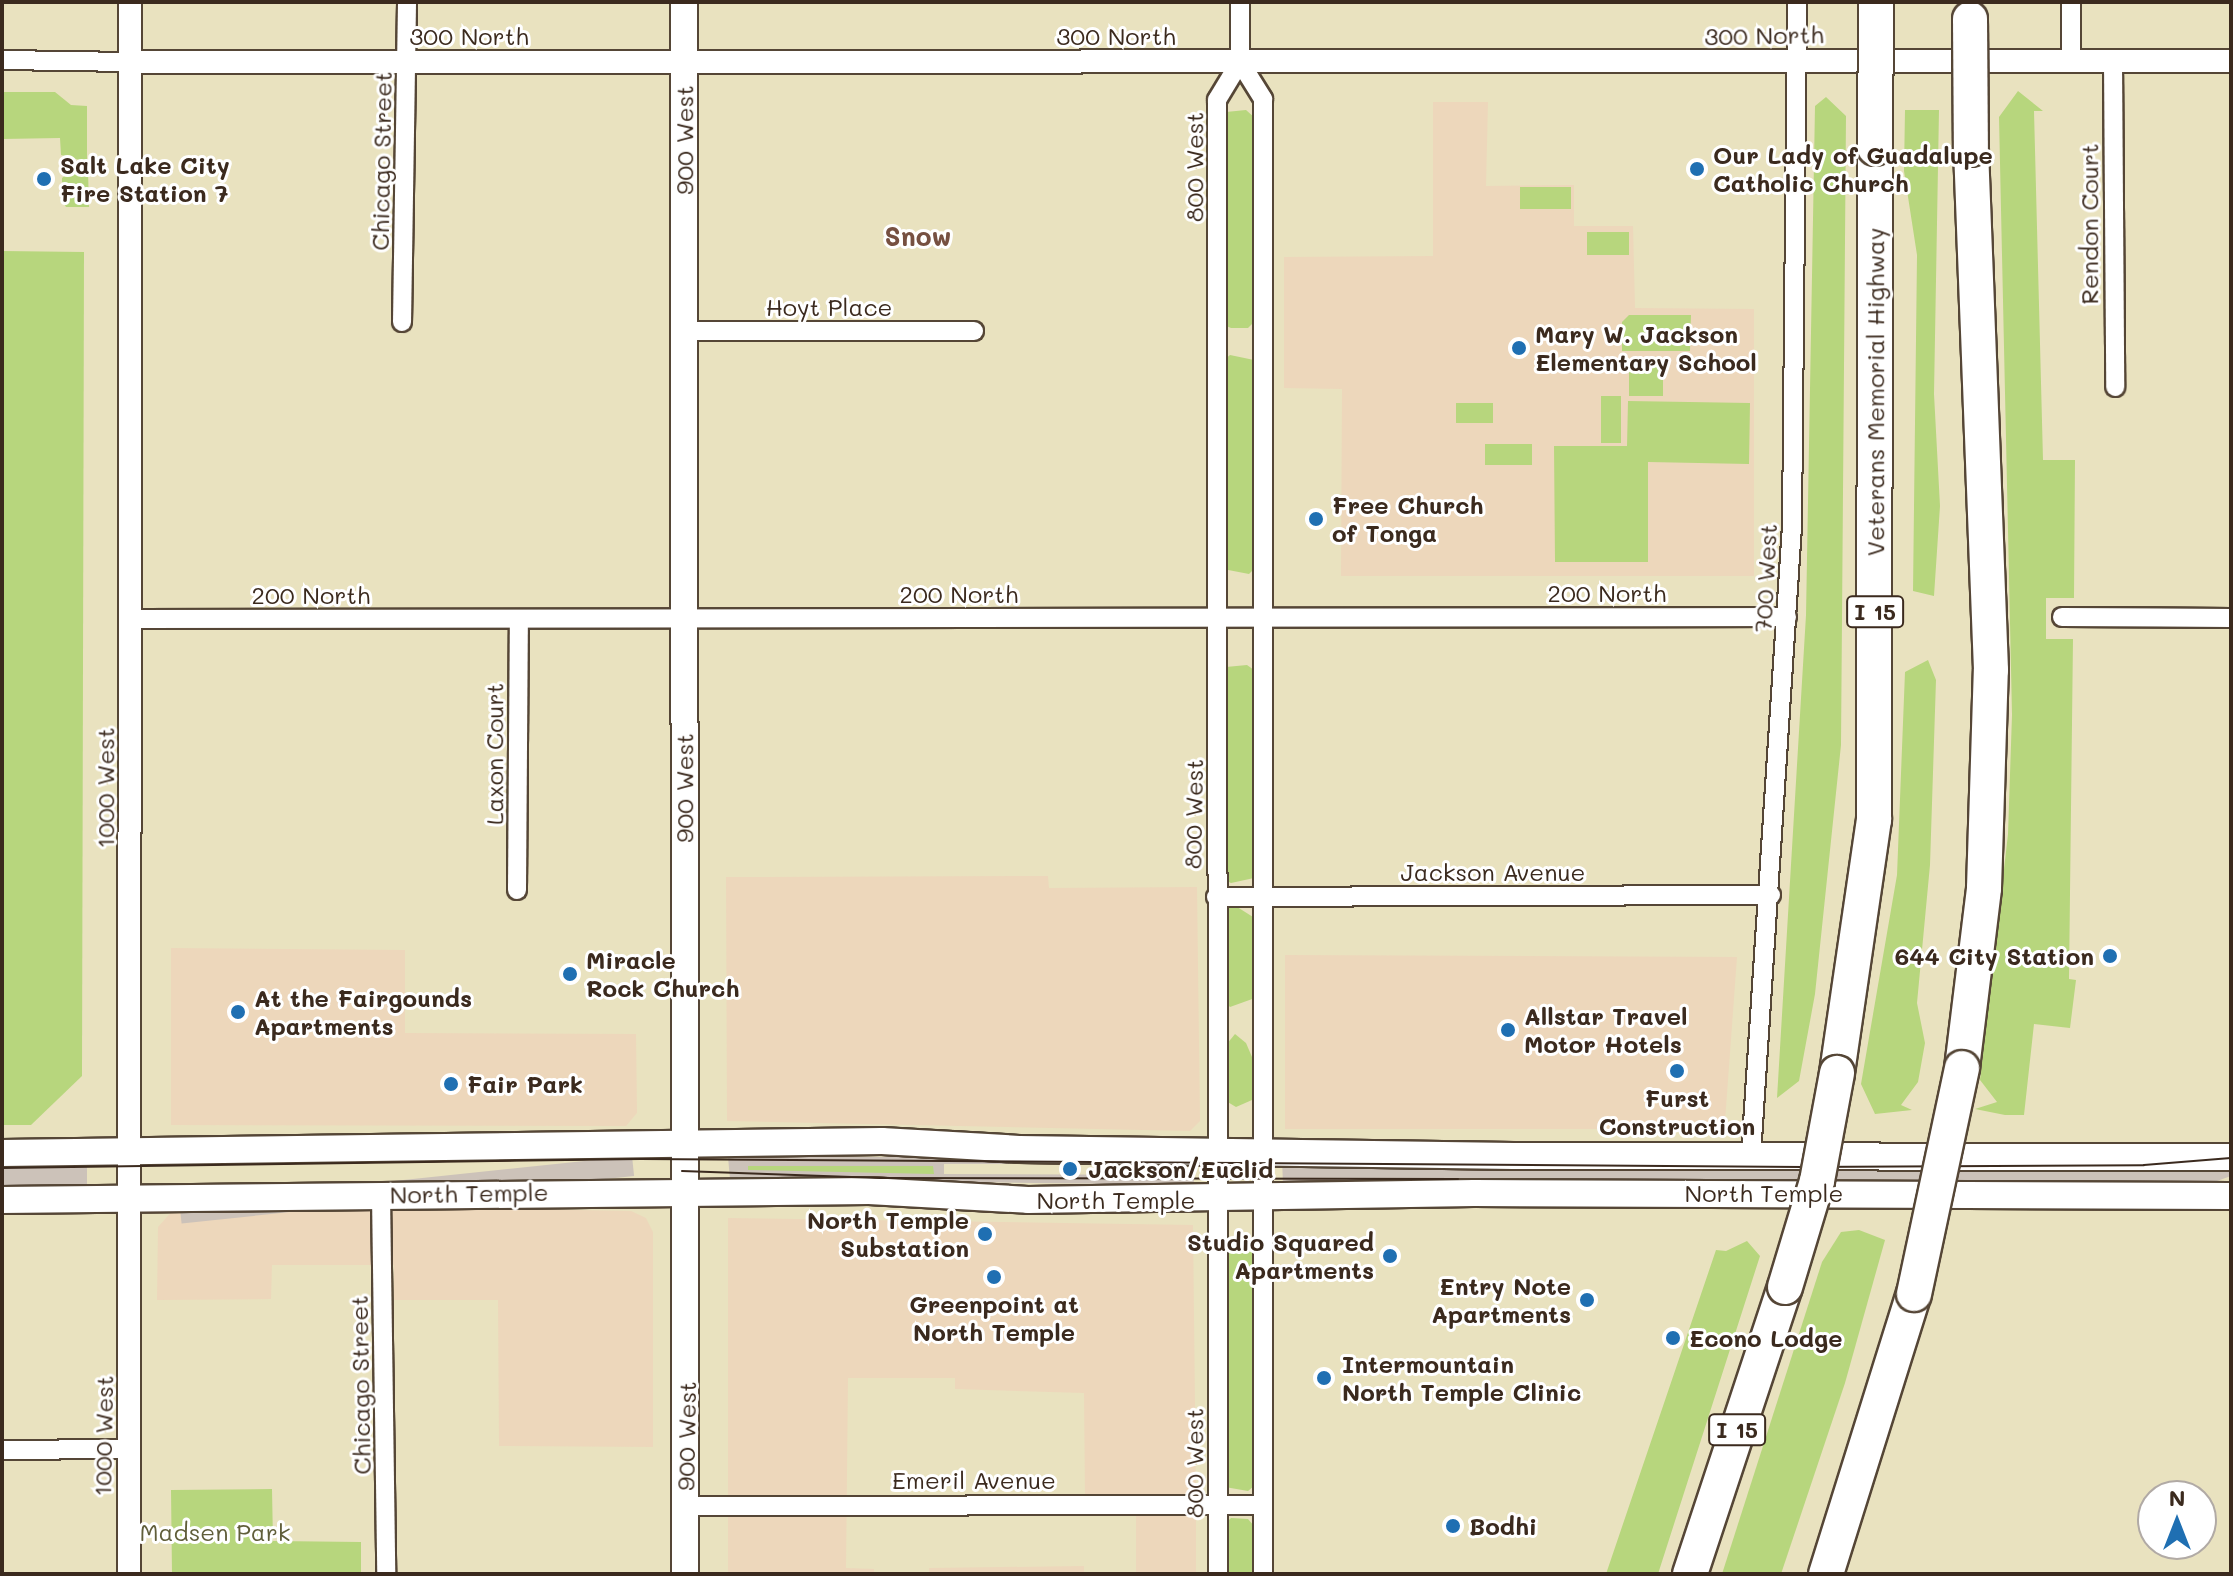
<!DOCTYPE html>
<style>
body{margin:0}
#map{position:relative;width:2233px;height:1576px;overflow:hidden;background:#e9e2bf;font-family:Mali,sans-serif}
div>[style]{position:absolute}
.built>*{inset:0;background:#edd7bb;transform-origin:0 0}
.industrial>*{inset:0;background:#ccc2b9;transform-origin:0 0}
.green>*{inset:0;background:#b7d67d;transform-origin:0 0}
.roads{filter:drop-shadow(2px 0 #554636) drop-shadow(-2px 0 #554636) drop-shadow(0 2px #554636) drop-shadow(0 -2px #554636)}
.minor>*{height:18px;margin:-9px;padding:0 9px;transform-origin:9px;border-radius:9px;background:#fff}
.tertiary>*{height:22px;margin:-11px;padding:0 11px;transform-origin:11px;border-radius:11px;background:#fff}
.secondary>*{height:26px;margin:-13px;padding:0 13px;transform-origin:13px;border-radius:13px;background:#fff}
.motorway>*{height:34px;margin:-17px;padding:0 17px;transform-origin:17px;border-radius:17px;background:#fff}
.tram>*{height:2px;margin:-1px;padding:0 1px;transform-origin:1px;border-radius:1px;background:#3b2a1e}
.bridges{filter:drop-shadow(2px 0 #554636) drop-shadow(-2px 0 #554636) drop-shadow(0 2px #554636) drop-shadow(0 -2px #554636)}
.motorway-bridge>*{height:34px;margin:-17px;padding:0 17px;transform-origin:17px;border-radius:17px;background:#fff}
.dots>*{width:22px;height:22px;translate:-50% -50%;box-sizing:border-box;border:4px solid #fff;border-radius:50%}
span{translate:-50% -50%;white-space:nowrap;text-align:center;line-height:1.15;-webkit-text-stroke:6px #fff;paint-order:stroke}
.shield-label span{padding:2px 6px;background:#fff;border:2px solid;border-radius:6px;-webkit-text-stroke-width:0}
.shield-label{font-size:22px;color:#3b2a1e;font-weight:700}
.street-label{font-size:24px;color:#3b2a1e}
.poi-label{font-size:24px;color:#3b2a1e;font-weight:700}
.left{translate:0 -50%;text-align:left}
.right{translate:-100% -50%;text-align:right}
.park-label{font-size:24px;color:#605e3a}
.neighbourhood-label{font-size:26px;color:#765041;font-weight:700}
.frame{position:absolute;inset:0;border:4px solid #3b2a1e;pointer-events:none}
.north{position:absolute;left:2137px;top:1480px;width:80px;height:80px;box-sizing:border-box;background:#fff;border:2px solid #b1aaa5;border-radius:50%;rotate:0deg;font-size:22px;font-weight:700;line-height:32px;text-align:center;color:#3b2a1e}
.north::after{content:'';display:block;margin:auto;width:28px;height:36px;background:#1f6fb2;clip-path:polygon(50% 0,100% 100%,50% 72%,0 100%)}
</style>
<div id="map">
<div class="built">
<div style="clip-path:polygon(1433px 102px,1488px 102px,1486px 186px,1574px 185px,1574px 226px,1633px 226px,1635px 308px,1754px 309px,1754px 576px,1341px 576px,1342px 389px,1284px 388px,1284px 257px,1433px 256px)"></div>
<div style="clip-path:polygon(1048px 876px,1049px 888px,1197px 887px,1200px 1121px,1190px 1131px,727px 1121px,726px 877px)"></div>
<div style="clip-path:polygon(171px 948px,405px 950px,405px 1033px,636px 1034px,637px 1113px,626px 1126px,171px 1125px)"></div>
<div style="clip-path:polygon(1285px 955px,1737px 957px,1725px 1121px,1720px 1129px,1285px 1129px)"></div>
<div style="clip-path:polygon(420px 1207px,631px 1211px,646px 1218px,653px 1232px,653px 1447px,499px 1446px,498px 1300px,394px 1300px,394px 1265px,272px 1265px,271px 1299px,157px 1300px,158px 1227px,175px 1208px)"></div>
<div style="clip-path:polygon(728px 1218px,1193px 1225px,1196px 1497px,1085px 1497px,1084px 1393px,955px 1389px,955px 1378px,848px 1378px,846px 1568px,874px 1569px,874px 1574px,728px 1574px)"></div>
<div style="left:1136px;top:1515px;width:60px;height:59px"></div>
<div style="clip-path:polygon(1084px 1566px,1084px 1574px,929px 1574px,929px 1568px)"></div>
</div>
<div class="industrial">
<div style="left:632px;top:1156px;width:20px;height:455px;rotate:84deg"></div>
<div style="clip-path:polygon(evenodd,728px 1157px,1193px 1157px,1194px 1185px,730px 1179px,728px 1157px,1189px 1164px,1189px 1175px,944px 1174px,944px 1164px,1189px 1164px)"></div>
<div style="clip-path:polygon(1282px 1158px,2231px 1168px,2231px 1176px,2217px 1181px,1848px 1186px,1283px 1185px)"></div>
<div style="left:2px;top:1165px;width:85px;height:20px"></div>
</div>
<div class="green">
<div style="clip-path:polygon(2018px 91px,2043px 111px,2034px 111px,2043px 460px,2075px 460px,2074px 598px,2046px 598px,2046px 639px,2073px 639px,2069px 979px,2076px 980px,2070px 1028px,2034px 1024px,2024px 1115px,2005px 1115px,1975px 1109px,1997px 1102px,1980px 1080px,2008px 834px,2012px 715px,1999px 117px)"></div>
<div style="clip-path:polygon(2px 92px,55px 92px,71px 105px,87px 106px,87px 162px,61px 155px,60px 138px,2px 139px)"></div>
<div style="clip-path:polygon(1826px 97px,1846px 116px,1841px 745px,1815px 994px,1799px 1081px,1777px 1098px,1806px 615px,1815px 106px)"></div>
<div style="clip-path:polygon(1246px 110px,1255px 118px,1254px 322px,1248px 328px,1231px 328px,1224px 325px,1226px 112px)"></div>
<div style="clip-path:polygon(1905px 110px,1939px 110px,1934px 394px,1940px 506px,1934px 596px,1913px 591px,1917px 255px,1904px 171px)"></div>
<div style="clip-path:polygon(72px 170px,88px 170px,89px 207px,66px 207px,62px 200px,62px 178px)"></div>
<div style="left:1571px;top:187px;width:22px;height:51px;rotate:90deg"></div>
<div style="left:1629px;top:232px;width:23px;height:42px;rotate:90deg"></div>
<div style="clip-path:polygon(2px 251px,84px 252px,82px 1076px,31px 1125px,2px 1125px)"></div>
<div style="clip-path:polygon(1629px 315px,1691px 315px,1690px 351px,1622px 351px,1622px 322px)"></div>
<div style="clip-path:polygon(1230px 355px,1254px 360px,1255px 568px,1249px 574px,1223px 569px,1224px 360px)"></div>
<div style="left:1629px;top:361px;width:34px;height:35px"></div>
<div style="left:1601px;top:396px;width:20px;height:47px"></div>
<div style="clip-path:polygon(1628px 401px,1750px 403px,1749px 464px,1648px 462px,1648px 562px,1555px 562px,1554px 446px,1627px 446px)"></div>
<div style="left:1456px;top:403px;width:37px;height:20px"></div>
<div style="left:1485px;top:444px;width:47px;height:21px"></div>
<div style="clip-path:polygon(1928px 660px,1936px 680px,1930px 865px,1917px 1003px,1925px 1043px,1918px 1082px,1901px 1105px,1912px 1110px,1875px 1114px,1861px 1084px,1897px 875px,1905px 672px)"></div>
<div style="clip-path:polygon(1247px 665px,1254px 670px,1254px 878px,1231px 883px,1225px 880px,1226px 667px)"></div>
<div style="clip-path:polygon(1234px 905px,1253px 917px,1255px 998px,1230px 1007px,1224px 1001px,1224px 907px)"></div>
<div style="clip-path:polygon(1235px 1034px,1246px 1043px,1255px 1064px,1252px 1100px,1236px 1107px,1226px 1101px,1226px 1045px)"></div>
<div style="clip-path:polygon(748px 1166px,933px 1166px,934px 1174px,748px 1170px)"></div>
<div style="clip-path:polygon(1859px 1230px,1885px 1240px,1845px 1383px,1781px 1574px,1722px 1574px,1822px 1262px,1841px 1232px)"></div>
<div style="clip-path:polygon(1237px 1241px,1250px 1247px,1255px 1257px,1254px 1486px,1248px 1491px,1225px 1487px,1225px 1253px)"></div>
<div style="clip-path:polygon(1747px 1241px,1760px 1256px,1658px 1574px,1606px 1574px,1716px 1250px,1726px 1251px)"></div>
<div style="clip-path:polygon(272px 1489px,273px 1541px,361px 1542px,361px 1574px,172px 1574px,171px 1490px)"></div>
<div style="clip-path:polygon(1231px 1518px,1248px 1519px,1254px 1526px,1255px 1574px,1224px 1574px,1225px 1524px)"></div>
</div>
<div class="roads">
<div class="minor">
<div style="left:1240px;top:2px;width:60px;rotate:90deg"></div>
<div style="left:1240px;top:62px;width:44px;rotate:58.1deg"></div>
<div style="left:1263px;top:99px;width:1475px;rotate:90deg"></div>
<div style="left:2071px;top:2px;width:59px;rotate:90deg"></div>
<div style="left:2px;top:60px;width:129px;rotate:0.9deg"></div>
<div style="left:2113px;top:61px;width:326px;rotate:89.6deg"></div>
<div style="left:402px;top:322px;width:320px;rotate:-89.1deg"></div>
<div style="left:684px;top:331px;width:290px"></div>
<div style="left:2062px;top:617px;width:169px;rotate:0.3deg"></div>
<div style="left:131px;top:619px;width:1656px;rotate:-0.07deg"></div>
<div style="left:517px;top:890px;width:271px;rotate:-89.6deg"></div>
<div style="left:1216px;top:897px;width:555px;rotate:-0.21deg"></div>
<div style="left:1751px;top:1155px;width:630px;rotate:-86.27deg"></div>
<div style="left:1792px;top:526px;width:524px;rotate:-89.45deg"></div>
<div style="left:381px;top:1195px;width:379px;rotate:89.2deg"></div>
<div style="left:2px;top:1450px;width:127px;rotate:-0.5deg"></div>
<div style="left:685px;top:1506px;width:578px;rotate:-0.1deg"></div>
<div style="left:1218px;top:1574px;width:1474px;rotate:-90.04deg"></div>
<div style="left:1217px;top:100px;width:44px;rotate:-58.8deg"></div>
</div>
<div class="tertiary">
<div style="left:131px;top:62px;width:2100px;rotate:-0.03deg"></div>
<div style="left:129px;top:1574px;width:1572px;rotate:-89.96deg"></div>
</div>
<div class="secondary">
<div style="left:684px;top:2px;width:1572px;rotate:89.96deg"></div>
<div style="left:2px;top:1153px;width:880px;rotate:-0.78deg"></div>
<div style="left:882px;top:1141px;width:137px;rotate:3.3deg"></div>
<div style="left:1019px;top:1149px;width:495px;rotate:0.8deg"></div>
<div style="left:1514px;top:1156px;width:717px;rotate:0.08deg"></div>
<div style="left:2px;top:1200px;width:867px;rotate:-0.59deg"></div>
<div style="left:869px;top:1191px;width:159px;rotate:3.2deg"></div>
<div style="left:1028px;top:1200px;width:446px;rotate:-0.9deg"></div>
<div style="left:1474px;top:1193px;width:757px;rotate:0.23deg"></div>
</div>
<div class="motorway">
<div style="left:1962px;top:1068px;width:181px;rotate:-83deg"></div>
<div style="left:1984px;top:888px;width:218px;rotate:-88.2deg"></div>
<div style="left:1991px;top:670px;width:521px;rotate:-92.2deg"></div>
<div style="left:1837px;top:1073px;width:256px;rotate:-81.7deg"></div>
<div style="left:1874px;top:820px;width:672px;rotate:-89.91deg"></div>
<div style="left:1690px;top:1574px;width:302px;rotate:-71.7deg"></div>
<div style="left:1826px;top:1574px;width:294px;rotate:-72.6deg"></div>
</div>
</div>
<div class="tram">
<div style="left:2px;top:1168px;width:638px;rotate:-0.81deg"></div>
<div style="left:640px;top:1159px;width:1163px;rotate:0.39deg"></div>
<div style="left:1803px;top:1167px;width:341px;rotate:-0.3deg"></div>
<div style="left:2144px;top:1165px;width:87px;rotate:-4.6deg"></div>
<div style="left:682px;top:1171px;width:198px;rotate:2deg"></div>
<div style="left:880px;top:1178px;width:578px;rotate:0.1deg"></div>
</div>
<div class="bridges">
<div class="motorway-bridge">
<div style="left:1970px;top:19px;width:130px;rotate:89.6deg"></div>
<div style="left:1875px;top:148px;width:146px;rotate:-89.6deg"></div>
<div style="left:1785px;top:1287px;width:111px;rotate:-73.2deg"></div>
<div style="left:1817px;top:1181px;width:110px;rotate:-79.5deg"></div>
<div style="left:1914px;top:1294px;width:231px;rotate:-78deg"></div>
</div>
</div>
<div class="dots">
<div style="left:1697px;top:169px;background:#1f6fb2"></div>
<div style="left:44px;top:179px;background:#1f6fb2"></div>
<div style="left:1519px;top:348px;background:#1f6fb2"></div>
<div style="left:1316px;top:519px;background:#1f6fb2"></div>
<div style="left:2110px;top:956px;background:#1f6fb2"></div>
<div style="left:570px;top:974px;background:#1f6fb2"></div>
<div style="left:238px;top:1012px;background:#1f6fb2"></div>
<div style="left:1508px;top:1030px;background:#1f6fb2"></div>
<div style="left:1677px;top:1071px;background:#1f6fb2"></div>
<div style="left:451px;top:1084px;background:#1f6fb2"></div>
<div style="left:1070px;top:1169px;background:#1f6fb2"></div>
<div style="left:985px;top:1234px;background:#1f6fb2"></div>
<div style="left:1390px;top:1256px;background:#1f6fb2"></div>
<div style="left:994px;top:1277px;background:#1f6fb2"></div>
<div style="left:1587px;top:1300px;background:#1f6fb2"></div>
<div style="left:1673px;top:1338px;background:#1f6fb2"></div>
<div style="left:1324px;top:1378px;background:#1f6fb2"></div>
<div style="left:1453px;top:1526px;background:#1f6fb2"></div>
</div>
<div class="shield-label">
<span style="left:1875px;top:612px">I 15</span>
<span style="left:1737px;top:1430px">I 15</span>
</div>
<div class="street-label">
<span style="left:1764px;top:35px;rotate:-1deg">300 North</span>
<span style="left:469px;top:36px">300 North</span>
<span style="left:1116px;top:36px">300 North</span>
<span style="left:684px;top:140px;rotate:-90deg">900 West</span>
<span style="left:381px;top:161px;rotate:-89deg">Chicago Street</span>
<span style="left:1194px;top:167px;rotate:-90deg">800 West</span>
<span style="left:2089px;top:224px;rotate:-90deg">Rendon Court</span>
<span style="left:829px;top:307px">Hoyt Place</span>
<span style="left:1875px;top:392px;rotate:-90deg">Veterans Memorial Highway</span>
<span style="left:1765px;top:578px;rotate:-87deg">700 West</span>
<span style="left:1607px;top:593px">200 North</span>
<span style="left:959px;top:594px">200 North</span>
<span style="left:311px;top:595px">200 North</span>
<span style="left:494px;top:754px;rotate:-90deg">Laxon Court</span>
<span style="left:105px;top:788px;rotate:-90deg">1000 West</span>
<span style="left:684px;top:788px;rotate:-90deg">900 West</span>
<span style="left:1193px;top:814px;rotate:-89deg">800 West</span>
<span style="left:1493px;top:872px">Jackson Avenue</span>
<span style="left:469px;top:1193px;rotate:-1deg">North Temple</span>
<span style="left:1764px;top:1193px">North Temple</span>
<span style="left:1116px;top:1200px">North Temple</span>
<span style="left:360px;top:1385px;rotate:-91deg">Chicago Street</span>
<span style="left:103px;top:1436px;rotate:-89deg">1000 West</span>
<span style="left:686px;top:1436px;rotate:-89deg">900 West</span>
<span style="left:1194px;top:1463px;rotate:-90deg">800 West</span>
<span style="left:974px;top:1480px">Emeril Avenue</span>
</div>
<div class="poi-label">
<span class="left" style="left:1713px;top:169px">Our Lady of Guadalupe<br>Catholic Church</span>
<span class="left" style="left:60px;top:179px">Salt Lake City<br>Fire Station 7</span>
<span class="left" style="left:1535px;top:348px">Mary W. Jackson<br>Elementary School</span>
<span class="left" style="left:1332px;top:519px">Free Church<br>of Tonga</span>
<span class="right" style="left:2094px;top:956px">644 City Station</span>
<span class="left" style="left:586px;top:974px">Miracle<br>Rock Church</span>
<span class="left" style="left:254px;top:1012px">At the Fairgounds<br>Apartments</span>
<span class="left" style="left:1524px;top:1030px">Allstar Travel<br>Motor Hotels</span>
<span class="left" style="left:467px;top:1084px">Fair Park</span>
<span style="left:1677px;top:1112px">Furst<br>Construction</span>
<span class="left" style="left:1088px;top:1169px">Jackson/Euclid</span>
<span class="right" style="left:969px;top:1234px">North Temple<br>Substation</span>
<span class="right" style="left:1374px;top:1256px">Studio Squared<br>Apartments</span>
<span class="right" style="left:1571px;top:1300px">Entry Note<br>Apartments</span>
<span style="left:994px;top:1318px">Greenpoint at<br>North Temple</span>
<span class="left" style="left:1689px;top:1338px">Econo Lodge</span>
<span class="left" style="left:1342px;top:1378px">Intermountain<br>North Temple Clinic</span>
<span class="left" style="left:1469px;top:1526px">Bodhi</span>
</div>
<div class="park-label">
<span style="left:215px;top:1532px">Madsen Park</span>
</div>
<div class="neighbourhood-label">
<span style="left:918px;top:237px">Snow</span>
</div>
<div class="frame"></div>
<div class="north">N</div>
</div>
